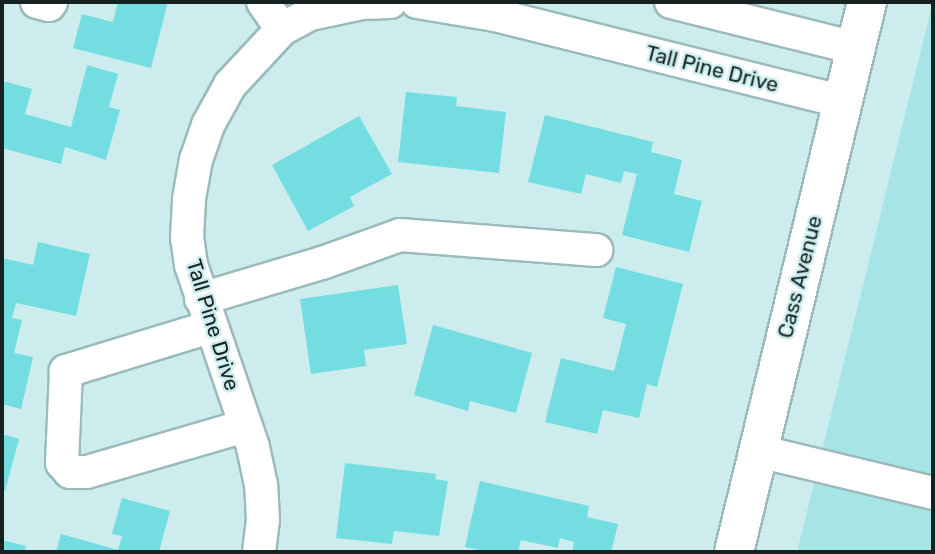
<!DOCTYPE html>
<style>
body{margin:0}
#map{position:relative;width:935px;height:554px;overflow:hidden;background:#cceced;font-family:Rubik,sans-serif}
div>[style]{position:absolute}
.green>*{inset:0;background:#a6e4e6}
.building>*{inset:0;background:#74dde1}
.roads{filter:drop-shadow(2px 0 #9bbabb) drop-shadow(-2px 0 #9bbabb) drop-shadow(0 2px #9bbabb) drop-shadow(0 -2px #9bbabb)}
.minor>*{height:32px;margin:-16px;padding:0 16px;transform-origin:16px;border-radius:16px;background:#fff}
.major>*{height:38px;margin:-19px;padding:0 19px;transform-origin:19px;border-radius:19px;background:#fff}
span{translate:-50% -50%;white-space:nowrap;text-align:center;line-height:1.15;-webkit-text-stroke:5px #cceced;paint-order:stroke}
.street-label{font-size:21px;color:#162222}
.frame{position:absolute;inset:0;border:4px solid #162222;pointer-events:none}
</style>
<div id="map">
<div class="green">
<div style="clip-path:polygon(933px 2px,933px 552px,797px 552px)"></div>
</div>
<div class="building">
<div style="clip-path:polygon(118px 2px,168px 2px,151px 68px,73px 48px,82px 14px,113px 22px)"></div>
<div style="clip-path:polygon(87px 65px,118px 74px,109px 107px,120px 110px,106px 160px,65px 147px,61px 164px,2px 148px,3px 81px,32px 89px,25px 114px,71px 127px)"></div>
<div style="clip-path:polygon(406px 92px,457px 97px,456px 106px,506px 112px,499px 173px,398px 162px)"></div>
<div style="clip-path:polygon(545px 115px,653px 142px,651px 152px,682px 160px,674px 194px,702px 201px,689px 252px,622px 235px,637px 174px,624px 171px,621px 183px,586px 174px,581px 194px,528px 182px)"></div>
<div style="clip-path:polygon(359px 116px,392px 174px,350px 197px,354px 206px,308px 231px,272px 165px)"></div>
<div style="clip-path:polygon(38px 242px,90px 254px,76px 316px,16px 303px,12px 318px,22px 320px,14px 353px,33px 357px,21px 409px,2px 404px,2px 258px,33px 265px)"></div>
<div style="clip-path:polygon(616px 267px,683px 284px,657px 387px,647px 384px,639px 418px,603px 410px,597px 434px,545px 422px,561px 358px,614px 371px,626px 324px,603px 318px)"></div>
<div style="clip-path:polygon(398px 285px,407px 344px,364px 350px,366px 366px,311px 374px,300px 299px)"></div>
<div style="clip-path:polygon(433px 325px,532px 353px,516px 413px,470px 401px,468px 411px,414px 395px)"></div>
<div style="clip-path:polygon(2px 434px,19px 439px,5px 491px,2px 490px)"></div>
<div style="clip-path:polygon(345px 463px,436px 474px,435px 479px,448px 481px,439px 536px,394px 531px,392px 544px,336px 538px)"></div>
<div style="clip-path:polygon(480px 481px,589px 506px,587px 517px,618px 524px,611px 552px,572px 552px,574px 542px,560px 538px,558px 548px,521px 540px,518px 552px,490px 552px,465px 547px)"></div>
<div style="clip-path:polygon(122px 498px,170px 511px,159px 552px,56px 552px,61px 534px,118px 550px,122px 536px,112px 534px)"></div>
<div style="clip-path:polygon(2px 540px,26px 546px,24px 552px,2px 552px)"></div>
</div>
<div class="roads">
<div class="minor">
<div style="left:37px;top:2px;width:12px;rotate:14deg"></div>
<div style="left:49px;top:5px;width:4px;rotate:-56deg"></div>
<div style="left:263px;top:2px;width:33px;rotate:55deg"></div>
<div style="left:417px;top:2px;width:79px;rotate:9.5deg"></div>
<div style="left:495px;top:15px;width:359px;rotate:14deg"></div>
<div style="left:671px;top:2px;width:191px;rotate:14deg"></div>
<div style="left:310px;top:14px;width:53px;rotate:-11.9deg"></div>
<div style="left:362px;top:3px;width:28px;rotate:-2deg"></div>
<div style="left:201px;top:299px;width:126px;rotate:-16.6deg"></div>
<div style="left:322px;top:263px;width:83px;rotate:-19.7deg"></div>
<div style="left:400px;top:235px;width:197px;rotate:4.4deg"></div>
<div style="left:210px;top:327px;width:151px;rotate:163deg"></div>
<div style="left:66px;top:371px;width:92px;rotate:92.5deg"></div>
<div style="left:62px;top:463px;width:12px;rotate:48deg"></div>
<div style="left:70px;top:472px;width:17px"></div>
<div style="left:87px;top:472px;width:165px;rotate:-16.2deg"></div>
<div style="left:758px;top:451px;width:180px;rotate:13.5deg"></div>
<div style="left:259px;top:552px;width:32px;rotate:-83deg"></div>
<div style="left:263px;top:520px;width:35px;rotate:-93deg"></div>
<div style="left:261px;top:485px;width:39px;rotate:-102deg"></div>
<div style="left:253px;top:447px;width:192px;rotate:-108.8deg"></div>
<div style="left:191px;top:265px;width:27px;rotate:-98deg"></div>
<div style="left:187px;top:238px;width:39px;rotate:-87deg"></div>
<div style="left:189px;top:199px;width:40px;rotate:-80deg"></div>
<div style="left:196px;top:160px;width:37px;rotate:-71deg"></div>
<div style="left:208px;top:125px;width:46px;rotate:-61.2deg"></div>
<div style="left:230px;top:85px;width:76px;rotate:-47.1deg"></div>
<div style="left:282px;top:29px;width:32px;rotate:-28deg"></div>
<div style="left:310px;top:14px;width:17px;rotate:-45deg"></div>
</div>
<div class="major">
<div style="left:734px;top:552px;width:566px;rotate:-76.41deg"></div>
</div>
</div>
<div class="street-label">
<span style="left:712px;top:69px;rotate:14deg">Tall Pine Drive</span>
<span style="left:800px;top:277px;rotate:-76deg">Cass Avenue</span>
<span style="left:213px;top:325px;rotate:73deg">Tall Pine Drive</span>
</div>
<div class="frame"></div>
</div>
